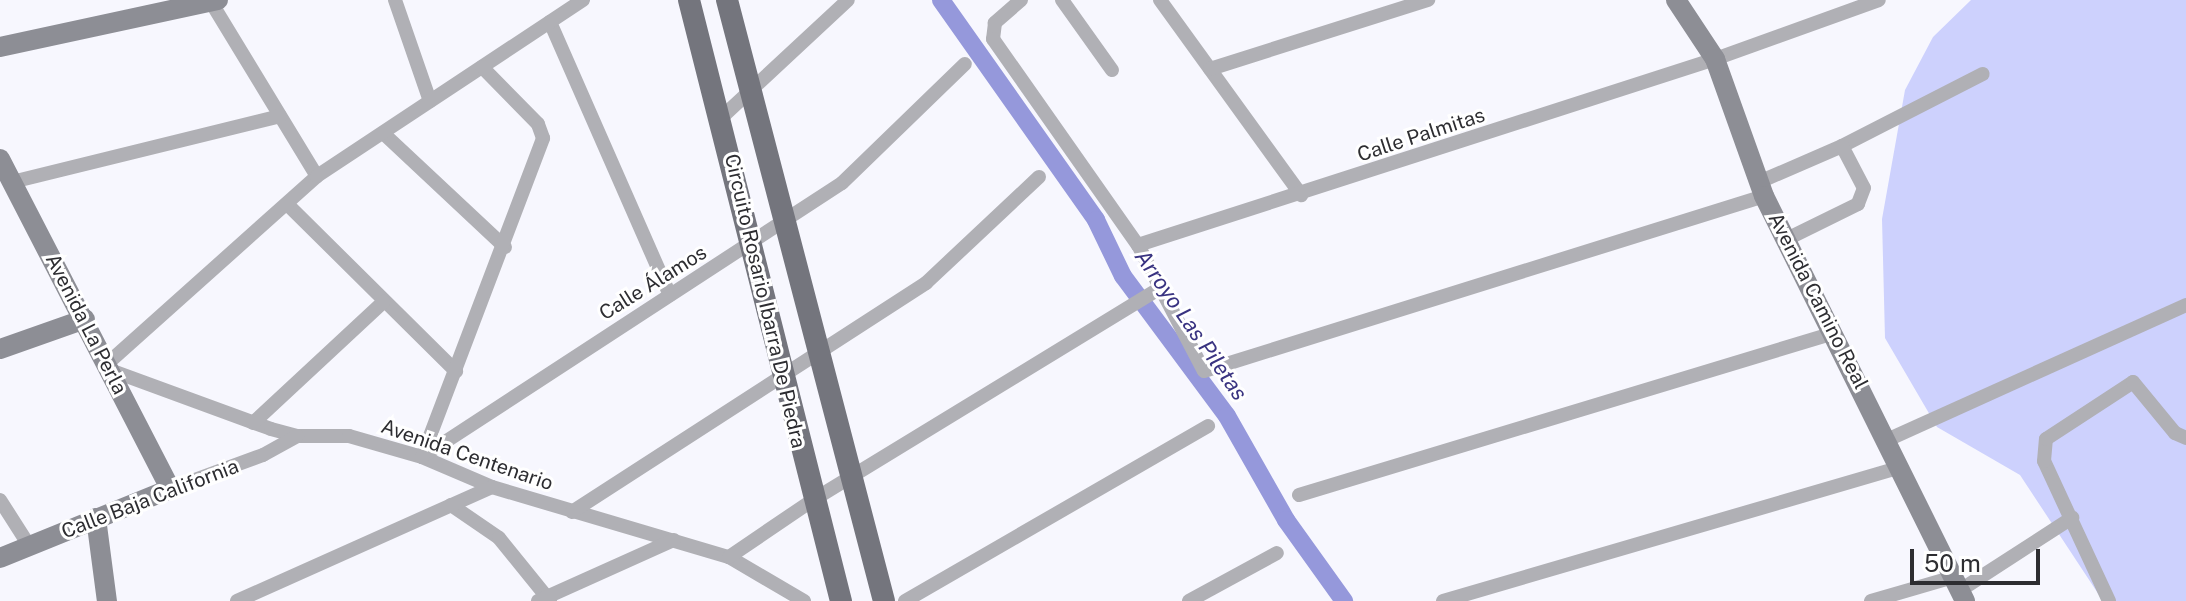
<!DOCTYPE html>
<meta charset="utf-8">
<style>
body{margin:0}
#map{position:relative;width:2186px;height:601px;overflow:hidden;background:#f7f7fe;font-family:"Public Sans",sans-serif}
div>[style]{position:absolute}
.green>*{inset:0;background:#cdd1fd}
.canal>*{height:18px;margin:-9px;padding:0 9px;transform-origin:9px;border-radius:9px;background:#9598db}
.street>*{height:14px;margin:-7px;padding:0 7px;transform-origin:7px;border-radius:7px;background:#b0b0b5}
.secondary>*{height:20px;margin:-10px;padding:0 10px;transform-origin:10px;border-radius:10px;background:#8d8e95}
.primary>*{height:22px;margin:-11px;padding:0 11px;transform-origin:11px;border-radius:11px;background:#74757d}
span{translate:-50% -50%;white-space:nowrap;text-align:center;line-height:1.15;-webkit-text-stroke:6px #fff;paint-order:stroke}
.street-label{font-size:20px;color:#2d2d31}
.water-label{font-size:22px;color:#393381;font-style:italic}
.scale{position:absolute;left:1910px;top:549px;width:130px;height:36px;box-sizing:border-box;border:4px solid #2d2d31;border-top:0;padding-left:10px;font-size:24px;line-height:28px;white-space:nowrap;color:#2d2d31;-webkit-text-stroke:6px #fff;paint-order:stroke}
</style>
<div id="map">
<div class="green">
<div style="clip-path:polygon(1971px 0,2186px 0,2186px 601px,2103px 601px,2020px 475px,1937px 427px,1885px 338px,1882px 219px,1905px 90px,1933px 37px)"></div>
</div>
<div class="canal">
<div style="left:941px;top:0;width:269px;rotate:54.8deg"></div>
<div style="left:1096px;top:220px;width:62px;rotate:64.3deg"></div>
<div style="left:1123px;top:276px;width:174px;rotate:53.4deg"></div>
<div style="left:1227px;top:416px;width:120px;rotate:60.4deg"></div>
<div style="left:1286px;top:520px;width:100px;rotate:54.4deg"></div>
</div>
<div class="street">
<div style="left:395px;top:0;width:107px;rotate:70.9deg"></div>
<div style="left:1021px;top:0;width:35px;rotate:139deg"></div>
<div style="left:995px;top:23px;width:16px;rotate:97deg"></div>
<div style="left:993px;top:39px;width:252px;rotate:54.9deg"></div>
<div style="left:1138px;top:245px;width:142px;rotate:62.4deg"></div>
<div style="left:1204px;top:371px;width:587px;rotate:-17.35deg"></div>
<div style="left:1062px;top:0;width:86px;rotate:54.5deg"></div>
<div style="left:1160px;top:0;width:241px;rotate:54.1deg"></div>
<div style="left:211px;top:2px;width:204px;rotate:58.7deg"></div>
<div style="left:550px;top:22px;width:298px;rotate:66.3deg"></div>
<div style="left:1210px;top:69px;width:229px;rotate:-17.6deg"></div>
<div style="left:721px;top:118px;width:173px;rotate:-42.9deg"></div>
<div style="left:383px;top:133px;width:167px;rotate:43.1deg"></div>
<div style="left:1842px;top:146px;width:158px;rotate:-27.1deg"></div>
<div style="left:12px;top:182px;width:276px;rotate:-13.8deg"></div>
<div style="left:1759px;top:182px;width:90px;rotate:-23.4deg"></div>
<div style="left:1842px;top:146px;width:47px;rotate:62.4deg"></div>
<div style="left:1864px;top:188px;width:17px;rotate:111deg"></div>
<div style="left:1858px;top:204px;width:79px;rotate:153.8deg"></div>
<div style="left:287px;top:204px;width:238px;rotate:44.7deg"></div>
<div style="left:1138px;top:245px;width:606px;rotate:-17.87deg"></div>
<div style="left:1715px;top:59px;width:174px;rotate:-19.8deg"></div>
<div style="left:108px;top:363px;width:280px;rotate:-41.8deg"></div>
<div style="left:317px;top:176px;width:319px;rotate:-33.5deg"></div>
<div style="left:110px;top:370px;width:171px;rotate:20.1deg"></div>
<div style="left:271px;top:429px;width:27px;rotate:15deg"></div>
<div style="left:297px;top:436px;width:52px"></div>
<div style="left:349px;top:436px;width:76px;rotate:16deg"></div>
<div style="left:422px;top:457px;width:76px;rotate:23.2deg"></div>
<div style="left:492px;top:487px;width:247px;rotate:16.5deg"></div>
<div style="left:729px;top:557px;width:87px;rotate:30.4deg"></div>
<div style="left:253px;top:423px;width:178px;rotate:-42.9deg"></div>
<div style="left:1887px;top:440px;width:328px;rotate:-24.3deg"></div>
<div style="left:422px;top:457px;width:501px;rotate:-33.12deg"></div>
<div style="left:842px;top:183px;width:171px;rotate:-44.1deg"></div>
<div style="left:422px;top:457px;width:341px;rotate:-69.2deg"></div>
<div style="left:543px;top:138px;width:15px;rotate:-110deg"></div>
<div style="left:538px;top:124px;width:80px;rotate:-134.5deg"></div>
<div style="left:170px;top:489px;width:99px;rotate:-20.1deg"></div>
<div style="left:263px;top:455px;width:39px;rotate:-29deg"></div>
<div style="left:1299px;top:495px;width:559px;rotate:-16.85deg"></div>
<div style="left:0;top:500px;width:56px;rotate:57.4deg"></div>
<div style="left:451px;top:505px;width:58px;rotate:34.5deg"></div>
<div style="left:499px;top:538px;width:81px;rotate:51deg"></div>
<div style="left:572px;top:512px;width:422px;rotate:-32.9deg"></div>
<div style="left:926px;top:283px;width:155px;rotate:-43.2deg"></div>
<div style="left:729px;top:557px;width:102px;rotate:-34.2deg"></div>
<div style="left:813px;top:500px;width:403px;rotate:-31.4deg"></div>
<div style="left:1959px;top:591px;width:135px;rotate:-32.9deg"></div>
<div style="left:237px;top:601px;width:279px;rotate:-24.1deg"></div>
<div style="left:538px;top:601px;width:149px;rotate:-24.2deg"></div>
<div style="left:905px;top:601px;width:350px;rotate:-30deg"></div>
<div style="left:1189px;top:601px;width:100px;rotate:-28.6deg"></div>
<div style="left:1443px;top:601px;width:476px;rotate:-16.3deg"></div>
<div style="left:1871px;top:601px;width:82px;rotate:-16.2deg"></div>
<div style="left:2109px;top:601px;width:154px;rotate:-114.9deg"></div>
<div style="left:2044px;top:461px;width:22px;rotate:-85deg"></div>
<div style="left:2046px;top:439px;width:104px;rotate:-33.2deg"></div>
<div style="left:2133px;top:382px;width:66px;rotate:50.5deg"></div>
<div style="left:2175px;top:433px;width:12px;rotate:24deg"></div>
</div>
<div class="secondary">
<div style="left:1676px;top:0;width:71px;rotate:56.5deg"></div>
<div style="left:1715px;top:59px;width:145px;rotate:70.3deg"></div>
<div style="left:1764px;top:196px;width:452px;rotate:63.6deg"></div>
<div style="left:0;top:47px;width:223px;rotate:-12.2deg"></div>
<div style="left:0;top:159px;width:371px;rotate:62.7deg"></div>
<div style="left:170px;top:489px;width:183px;rotate:157.9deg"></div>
<div style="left:0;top:349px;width:90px;rotate:-19.4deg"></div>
<div style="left:96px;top:518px;width:84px;rotate:82.5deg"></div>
</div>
<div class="primary">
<div style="left:689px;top:0;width:620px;rotate:75.81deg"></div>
<div style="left:727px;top:0;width:621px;rotate:75.36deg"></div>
</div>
<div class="street-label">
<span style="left:1421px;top:135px;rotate:-18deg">Calle Palmitas</span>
<span style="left:653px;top:283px;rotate:-32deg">Calle Álamos</span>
<span style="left:765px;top:301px;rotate:77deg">Circuito Rosario Ibarra De Piedra</span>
<span style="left:1818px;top:301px;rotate:63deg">Avenida Camino Real</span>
<span style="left:86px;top:324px;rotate:63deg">Avenida La Perla</span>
<span style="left:467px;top:455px;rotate:19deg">Avenida Centenario</span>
<span style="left:150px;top:499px;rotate:-21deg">Calle Baja California</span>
</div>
<div class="water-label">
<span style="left:1191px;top:325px;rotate:55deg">Arroyo Las Piletas</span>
</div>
<div class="scale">50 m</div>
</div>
